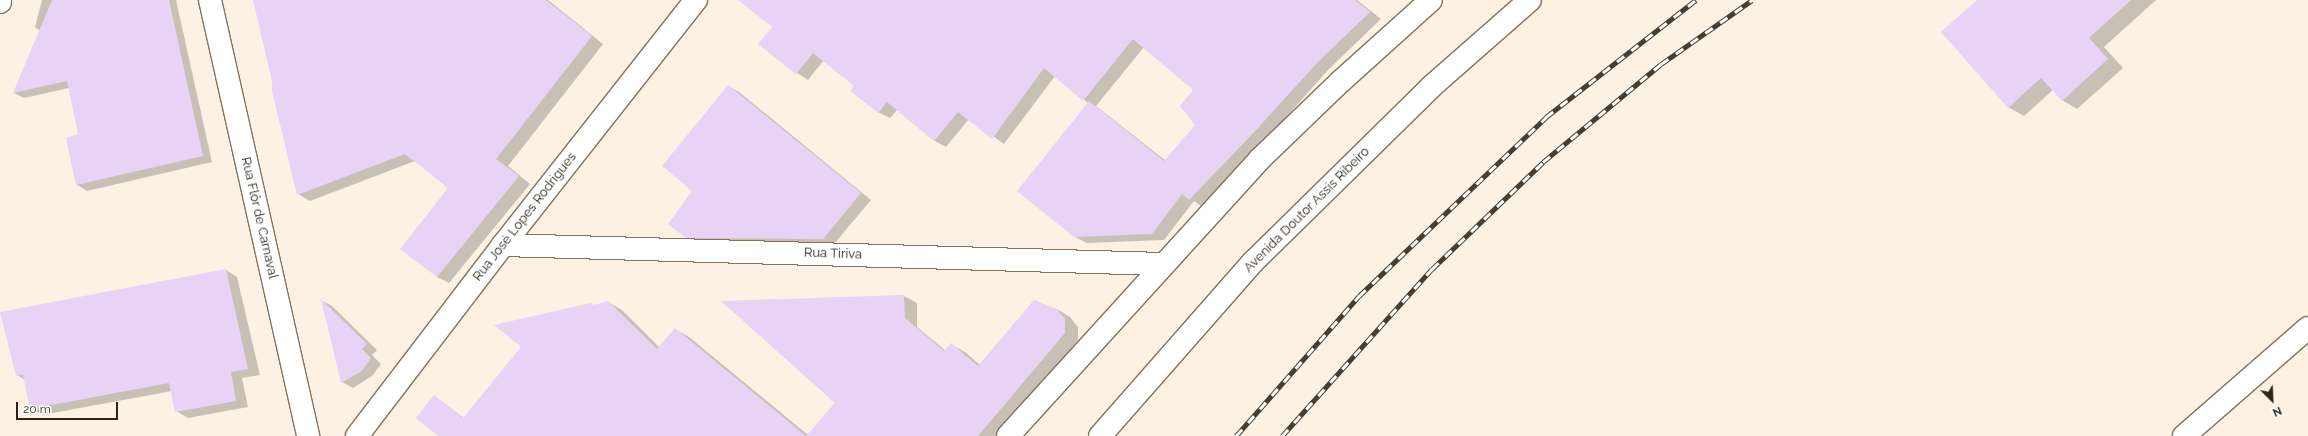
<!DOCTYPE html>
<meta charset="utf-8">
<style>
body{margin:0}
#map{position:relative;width:2308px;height:436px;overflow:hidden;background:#fcf1e3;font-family:Raleway,sans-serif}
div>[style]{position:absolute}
.shadow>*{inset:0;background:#0003}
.building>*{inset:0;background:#e8d2f6}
.roads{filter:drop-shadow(1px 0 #83735d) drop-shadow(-1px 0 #83735d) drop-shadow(0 1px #83735d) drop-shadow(0 -1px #83735d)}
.minor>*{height:22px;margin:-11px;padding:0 11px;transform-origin:11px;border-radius:11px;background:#fff}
.major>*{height:22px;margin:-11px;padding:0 11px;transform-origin:11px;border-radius:11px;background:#fff}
.rail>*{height:4.5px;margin-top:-2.25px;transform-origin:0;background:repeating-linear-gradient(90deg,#fff 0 9px,#443e33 0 18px);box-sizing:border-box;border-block:1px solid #443e33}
span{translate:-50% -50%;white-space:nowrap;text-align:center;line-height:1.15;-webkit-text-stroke:3px #fff;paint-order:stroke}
.street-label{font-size:13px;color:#2a241a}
.north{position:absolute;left:2252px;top:380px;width:40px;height:40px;-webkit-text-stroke:3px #fff;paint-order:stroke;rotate:156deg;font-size:11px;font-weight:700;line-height:16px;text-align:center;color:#2a241a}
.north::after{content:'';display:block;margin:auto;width:14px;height:18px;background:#2a241a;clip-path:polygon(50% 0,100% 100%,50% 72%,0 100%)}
.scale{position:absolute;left:16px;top:402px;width:102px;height:18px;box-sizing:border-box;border:2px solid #2a241a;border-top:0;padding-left:5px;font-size:12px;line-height:14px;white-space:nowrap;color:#2a241a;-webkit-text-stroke:3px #fff;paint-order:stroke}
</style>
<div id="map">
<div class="shadow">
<div style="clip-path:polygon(42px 0,176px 0,212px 162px,87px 191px,77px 185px,80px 135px,69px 88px,24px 98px,14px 93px,40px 31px,35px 27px)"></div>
<div style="clip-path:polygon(254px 0,548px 0,603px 44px,508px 166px,530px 184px,449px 283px,437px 277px,449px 188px,415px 161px,310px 201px,298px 194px)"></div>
<div style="clip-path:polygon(evenodd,760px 0,1357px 0,1381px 19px,1329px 69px,1270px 135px,1201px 206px,1194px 201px,1164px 240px,1087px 243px,1075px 237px,1088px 103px,1055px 76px,1004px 144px,969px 119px,946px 147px,935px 141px,897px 110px,890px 118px,878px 112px,856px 86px,824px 60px,808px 80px,797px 73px,760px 0,1144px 47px,1195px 90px,1199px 122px,1166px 161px,1096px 106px,1144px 47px)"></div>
<div style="clip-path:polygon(1978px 0,2156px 0,2104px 47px,2123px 68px,2077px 109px,2062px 100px,2053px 90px,2024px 116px,2008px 107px)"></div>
<div style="clip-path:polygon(728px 86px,739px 92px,871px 200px,834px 244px,697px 243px,686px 237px,694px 191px)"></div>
<div style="clip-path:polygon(226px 270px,237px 277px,260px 375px,242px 378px,248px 407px,188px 418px,176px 411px,172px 391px,42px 415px,31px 408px,25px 380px,17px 375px)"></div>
<div style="clip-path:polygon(904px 296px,917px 303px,917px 327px,946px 351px,951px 344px,965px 352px,980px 365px,1057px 309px,1070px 317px,1078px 327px,1078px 340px,998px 436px,440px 436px,434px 396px,464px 418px,594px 306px,608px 302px,622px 310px,660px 348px,675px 329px,689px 337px,808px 435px,836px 403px)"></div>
<div style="clip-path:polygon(323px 301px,332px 306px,377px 350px,372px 355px,381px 364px,372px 376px,353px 388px,342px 382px)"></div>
</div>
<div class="building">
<div style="clip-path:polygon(52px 0,169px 0,203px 156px,76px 185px,66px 138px,78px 134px,67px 81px,13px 93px)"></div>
<div style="clip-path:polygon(253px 0,546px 0,592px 36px,496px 159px,519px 176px,437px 277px,400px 249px,448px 188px,405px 154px,297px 195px,272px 91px,272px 81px)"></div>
<div style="clip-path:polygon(738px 0,1355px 0,1370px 12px,1318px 62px,1258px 128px,1189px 200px,1182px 194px,1152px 234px,1074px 237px,1017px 191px,1089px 101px,1164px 161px,1195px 125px,1180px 106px,1193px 90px,1133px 39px,1083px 101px,1044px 68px,992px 139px,958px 112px,934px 141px,887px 102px,878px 113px,850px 91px,854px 86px,813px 53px,796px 74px,758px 44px,772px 27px)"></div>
<div style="clip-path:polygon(1977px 0,2131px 0,2089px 38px,2108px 59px,2062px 101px,2041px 78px,2008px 108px,1941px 32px)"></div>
<div style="clip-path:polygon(728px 85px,861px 193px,823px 239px,686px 238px,668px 224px,692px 191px,662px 166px)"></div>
<div style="clip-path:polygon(226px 269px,248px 369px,231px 372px,236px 401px,175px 412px,169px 383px,30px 409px,23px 375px,16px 376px,0 312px)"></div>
<div style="clip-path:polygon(904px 295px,905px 318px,944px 351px,951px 343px,978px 366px,1034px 300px,1057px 309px,1065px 319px,1065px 333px,978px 436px,806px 436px,835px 403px,721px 301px)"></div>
<div style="clip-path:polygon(321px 299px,367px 344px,362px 349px,371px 358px,362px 371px,341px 383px)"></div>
<div style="clip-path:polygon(608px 301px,657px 349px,675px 328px,806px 436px,438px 436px,416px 418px,434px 395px,463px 418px,521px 347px,494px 325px,591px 303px,594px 305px)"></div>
</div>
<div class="roads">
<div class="minor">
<div style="left:210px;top:0;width:447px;rotate:77.3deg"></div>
<div style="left:0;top:2px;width:2px;rotate:-90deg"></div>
<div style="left:503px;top:245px;width:661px;rotate:1.65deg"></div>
<div style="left:357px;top:436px;width:240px;rotate:-52.6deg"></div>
<div style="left:503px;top:245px;width:312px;rotate:-51.8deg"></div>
<div style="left:2184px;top:436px;width:164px;rotate:-41.1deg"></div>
</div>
<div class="major">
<div style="left:1008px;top:436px;width:374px;rotate:-47.7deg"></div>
<div style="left:1260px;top:159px;width:111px;rotate:-43.9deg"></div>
<div style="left:1340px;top:82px;width:122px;rotate:-42deg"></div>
<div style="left:1100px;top:436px;width:232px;rotate:-48.7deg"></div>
<div style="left:1253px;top:262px;width:251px;rotate:-44.5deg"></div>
<div style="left:1432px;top:86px;width:130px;rotate:-41.3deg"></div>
</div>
</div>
<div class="rail">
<div style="left:1236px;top:436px;width:186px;rotate:-48.7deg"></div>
<div style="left:1359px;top:296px;width:259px;rotate:-43.7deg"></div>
<div style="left:1546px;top:117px;width:190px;rotate:-38deg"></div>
<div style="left:1282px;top:436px;width:224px;rotate:-48.1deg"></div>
<div style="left:1432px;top:269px;width:154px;rotate:-43.9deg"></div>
<div style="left:1543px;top:162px;width:153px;rotate:-39.7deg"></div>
<div style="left:1661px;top:64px;width:111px;rotate:-35.1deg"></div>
</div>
<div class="street-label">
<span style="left:1307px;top:210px;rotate:-45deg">Avenida Doutor Assis Ribeiro</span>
<span style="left:525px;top:217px;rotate:-52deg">Rua José Lopes Rodrigues</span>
<span style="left:259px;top:218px;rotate:77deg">Rua Flôr de Carnaval</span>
<span style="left:833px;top:254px;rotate:2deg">Rua Tiriva</span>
</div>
<div class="north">N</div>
<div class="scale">20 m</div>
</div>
